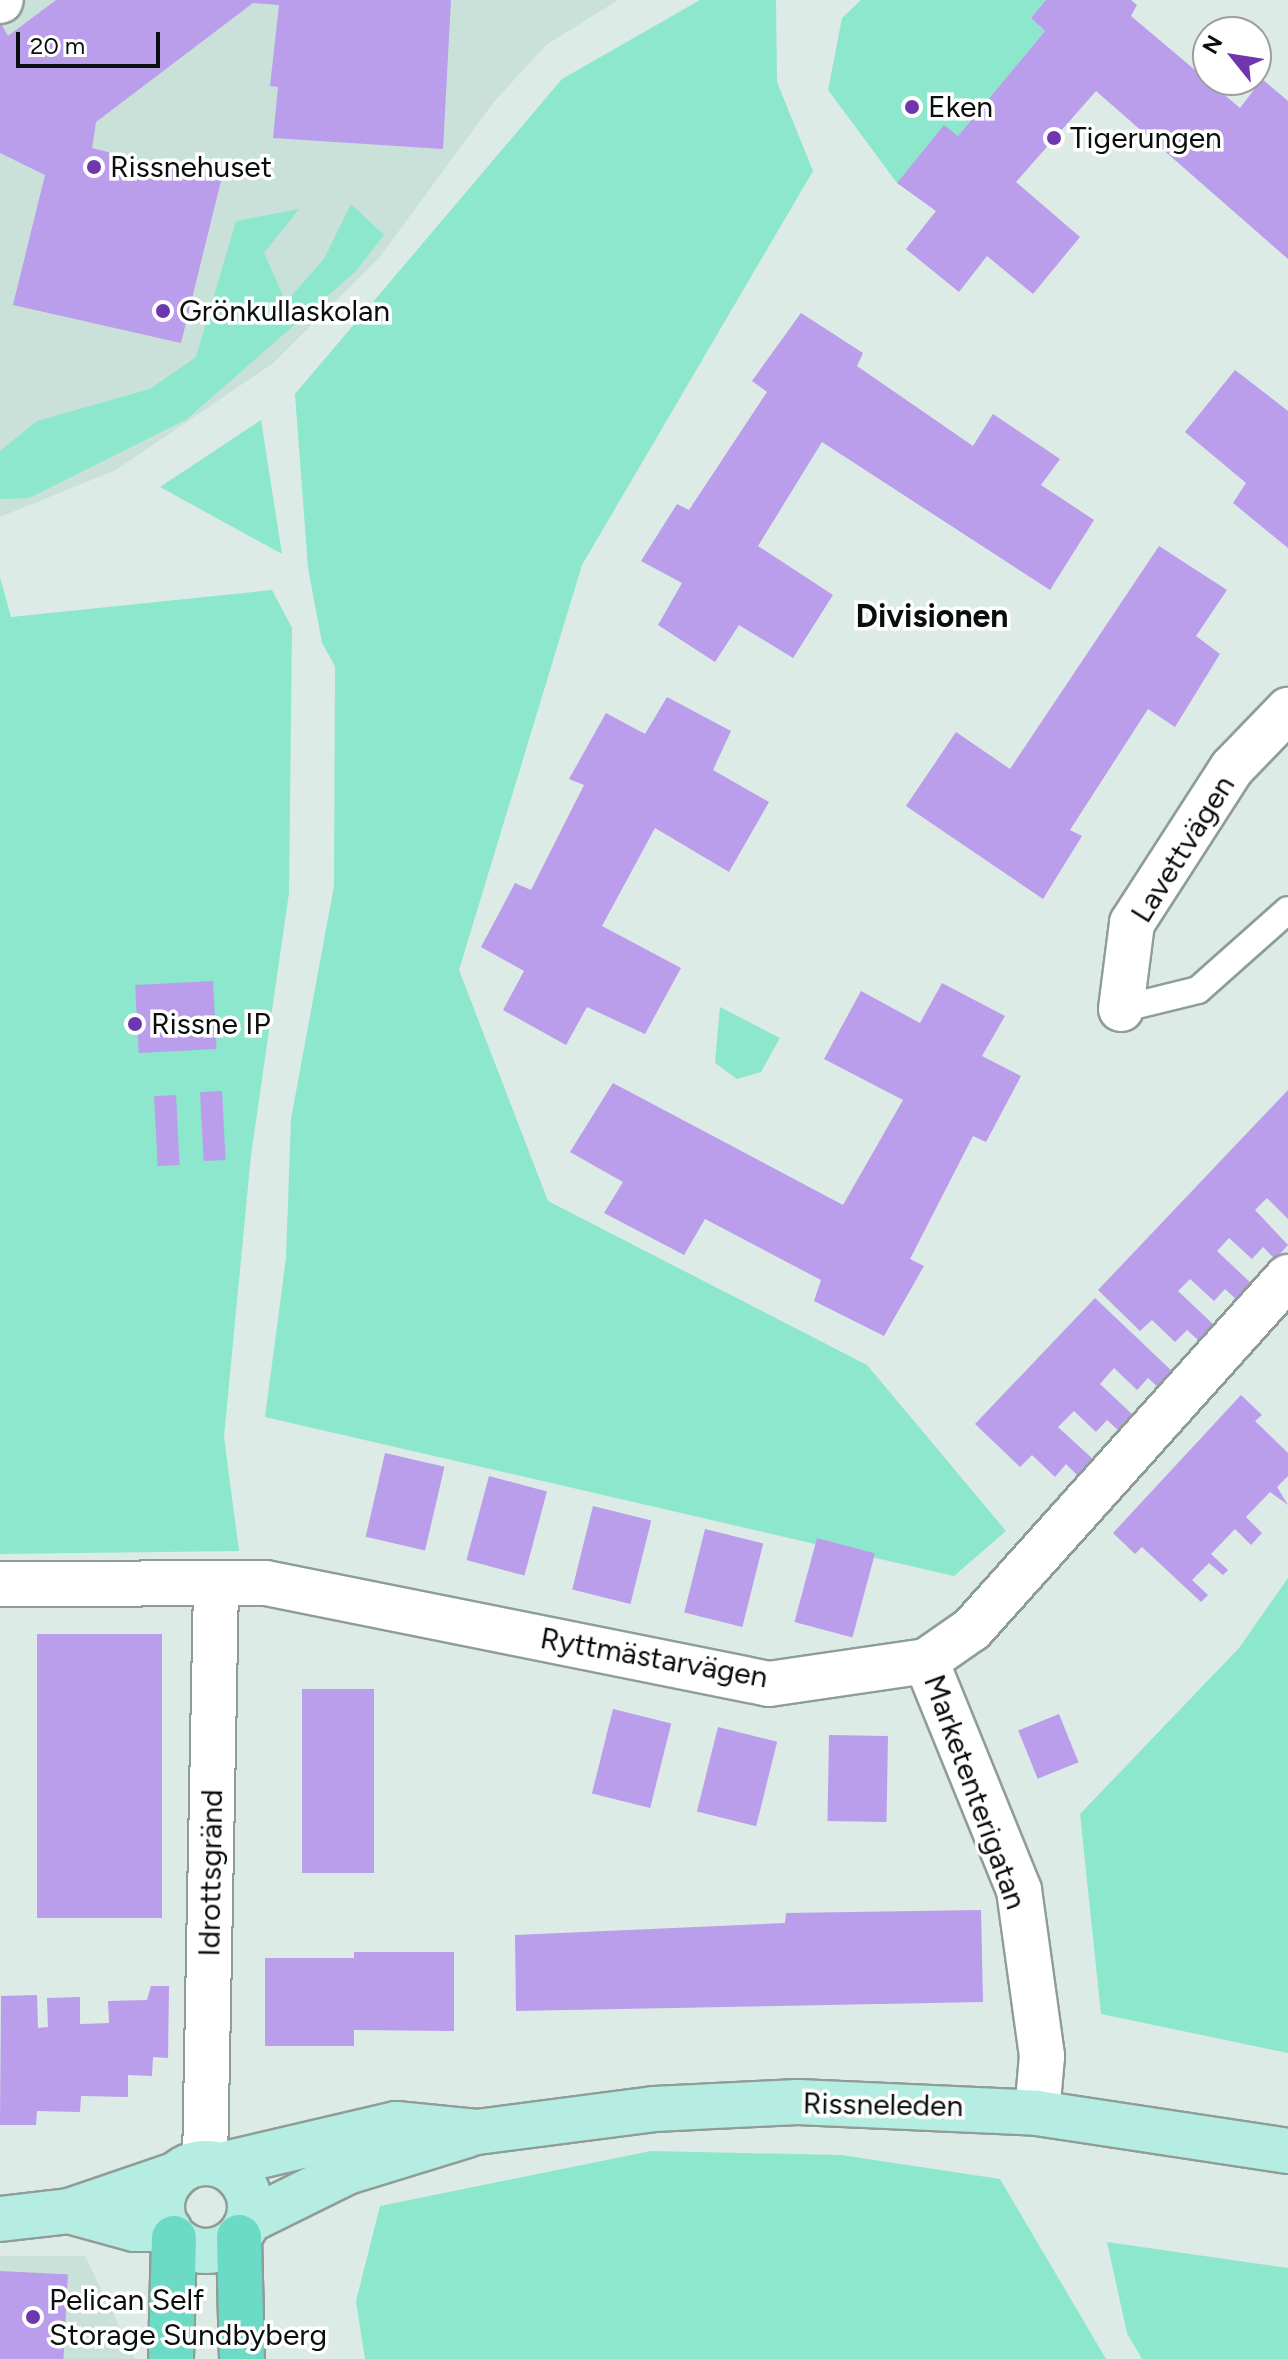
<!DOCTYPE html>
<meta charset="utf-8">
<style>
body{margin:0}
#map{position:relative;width:1288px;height:2359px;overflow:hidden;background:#dcebe6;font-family:Figtree,sans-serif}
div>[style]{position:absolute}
.built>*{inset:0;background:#c9e1d9}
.green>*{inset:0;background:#8de7cc}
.building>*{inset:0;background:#ba9deb;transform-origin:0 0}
.roads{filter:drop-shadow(2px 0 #8f9d98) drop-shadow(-2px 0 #8f9d98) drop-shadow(0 2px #8f9d98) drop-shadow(0 -2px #8f9d98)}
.lane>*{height:26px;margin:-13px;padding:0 13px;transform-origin:13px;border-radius:13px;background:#fff}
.street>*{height:44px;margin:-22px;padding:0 22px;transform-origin:22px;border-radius:22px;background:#fff}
.secondary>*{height:44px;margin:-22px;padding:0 22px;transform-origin:22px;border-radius:22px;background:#b5ede2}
.secondary>.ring{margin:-22px;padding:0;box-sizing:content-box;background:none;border:44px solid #b5ede2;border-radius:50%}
.primary>*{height:44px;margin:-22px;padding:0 22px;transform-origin:22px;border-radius:22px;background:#6bdbc5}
.dots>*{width:22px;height:22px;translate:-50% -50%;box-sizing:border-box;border:4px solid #fff;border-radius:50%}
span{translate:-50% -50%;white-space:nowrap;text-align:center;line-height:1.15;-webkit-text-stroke:7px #fff;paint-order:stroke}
.poi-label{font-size:30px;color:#0a0f0d}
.left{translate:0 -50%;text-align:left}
.street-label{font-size:30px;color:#0a0f0d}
.neighbourhood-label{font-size:32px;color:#0a0f0d;font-weight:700}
.north{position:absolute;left:1192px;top:16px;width:80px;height:80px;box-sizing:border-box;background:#fff;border:2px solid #9d9f9e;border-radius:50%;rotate:300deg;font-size:22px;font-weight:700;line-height:32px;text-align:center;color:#0a0f0d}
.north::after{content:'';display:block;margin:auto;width:28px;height:36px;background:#6e37ad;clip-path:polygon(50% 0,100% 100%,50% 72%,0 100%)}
.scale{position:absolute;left:16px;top:32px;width:144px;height:36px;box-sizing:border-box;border:4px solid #0a0f0d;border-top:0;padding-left:10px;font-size:24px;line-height:28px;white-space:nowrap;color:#0a0f0d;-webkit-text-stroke:6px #fff;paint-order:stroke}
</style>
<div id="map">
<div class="built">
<div style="clip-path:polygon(0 0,618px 0,546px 45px,493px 103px,379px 258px,272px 364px,116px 470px,0 517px)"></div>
<div style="clip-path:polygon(0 2256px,85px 2256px,135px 2359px,0 2359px)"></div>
</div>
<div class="green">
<div style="clip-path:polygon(700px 0,776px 0,777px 82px,813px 171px,582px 565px,459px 970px,548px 1201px,867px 1365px,1006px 1531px,954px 1576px,265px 1417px,286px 1258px,291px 1119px,334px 886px,335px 666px,322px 643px,308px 568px,295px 394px,562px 79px)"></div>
<div style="clip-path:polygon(861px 0,1046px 0,1031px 18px,1045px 31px,958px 136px,944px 126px,897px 183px,828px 90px,842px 18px)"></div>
<div style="clip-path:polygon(351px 204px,384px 235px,356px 271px,187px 419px,29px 498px,0 499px,0 451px,37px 421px,150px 389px,196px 357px,236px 221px,299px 209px,264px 253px,286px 302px,324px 259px)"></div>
<div style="clip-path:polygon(261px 420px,282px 554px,160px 487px)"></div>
<div style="clip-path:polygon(0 577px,11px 617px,272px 590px,292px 628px,289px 893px,251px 1155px,224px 1437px,239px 1551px,0 1554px)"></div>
<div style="clip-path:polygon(720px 1007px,780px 1038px,761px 1072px,737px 1079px,715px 1063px)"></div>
<div style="clip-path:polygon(1288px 1578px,1288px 2053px,1101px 2014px,1080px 1814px,1239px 1648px)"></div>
<div style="clip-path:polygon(651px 2151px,841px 2155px,1000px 2179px,1106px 2359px,365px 2359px,356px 2301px,380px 2206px)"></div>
<div style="clip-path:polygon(1107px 2242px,1288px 2268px,1288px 2359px,1142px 2359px,1127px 2333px)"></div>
</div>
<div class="building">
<div style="clip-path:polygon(56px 0,451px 0,443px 149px,273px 138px,278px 87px,270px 86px,279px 5px,253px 3px,96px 122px,92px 148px,221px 181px,181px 343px,13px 305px,45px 175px,0 153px,0 22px,8px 36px)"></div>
<div style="clip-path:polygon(1046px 0,1131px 0,1137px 5px,1131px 16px,1240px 108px,1262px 79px,1288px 101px,1288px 259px,1096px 91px,1016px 182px,1080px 237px,1033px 294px,987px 256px,959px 292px,906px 249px,936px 211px,897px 183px,944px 125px,958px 136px,1045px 31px,1031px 18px)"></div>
<div style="clip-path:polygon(801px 313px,863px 353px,857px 366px,973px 446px,993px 414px,1060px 459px,1041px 485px,1094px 520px,1050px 590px,822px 442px,758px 546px,833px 595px,793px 658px,739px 625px,715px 662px,658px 625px,682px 583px,641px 561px,677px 504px,689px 510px,767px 392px,752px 381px)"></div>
<div style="clip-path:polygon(1235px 370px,1288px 411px,1288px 548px,1233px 503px,1246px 483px,1185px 432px)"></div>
<div style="clip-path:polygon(1159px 546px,1227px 590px,1196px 636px,1220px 654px,1175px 727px,1148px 709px,1070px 830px,1082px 836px,1043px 899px,906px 806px,956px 732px,1010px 769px)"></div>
<div style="clip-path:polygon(667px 697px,731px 731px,713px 770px,769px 802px,729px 872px,655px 828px,602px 926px,681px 968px,645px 1034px,587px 1007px,566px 1045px,503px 1010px,524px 971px,481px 947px,515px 883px,531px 890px,584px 785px,569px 779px,606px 713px,645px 734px)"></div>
<div style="left:213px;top:981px;width:68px;height:78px;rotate:87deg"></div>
<div style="clip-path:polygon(942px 983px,1005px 1016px,982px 1056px,1021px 1076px,986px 1142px,973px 1136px,910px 1259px,924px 1266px,884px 1336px,814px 1301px,821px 1280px,705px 1219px,684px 1255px,604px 1213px,623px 1182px,570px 1152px,613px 1083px,843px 1205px,903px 1100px,824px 1059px,861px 991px,920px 1023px)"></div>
<div style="clip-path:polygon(1288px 1090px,1288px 1219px,1267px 1198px,1255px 1210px,1288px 1245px,1275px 1259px,1263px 1247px,1252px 1259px,1229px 1238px,1217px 1251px,1253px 1285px,1237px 1300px,1225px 1289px,1214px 1301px,1190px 1279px,1178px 1291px,1214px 1325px,1199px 1341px,1187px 1330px,1175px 1342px,1152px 1320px,1140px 1331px,1098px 1290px)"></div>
<div style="left:222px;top:1091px;width:69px;height:22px;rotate:87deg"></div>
<div style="left:176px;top:1095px;width:70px;height:22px;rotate:87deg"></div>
<div style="clip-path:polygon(1095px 1298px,1175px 1374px,1160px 1389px,1148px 1378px,1137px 1390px,1114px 1368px,1100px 1384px,1134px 1416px,1119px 1431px,1107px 1420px,1096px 1432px,1074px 1411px,1058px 1427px,1094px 1460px,1078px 1476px,1066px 1464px,1055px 1477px,1032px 1455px,1020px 1467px,975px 1424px)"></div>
<div style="clip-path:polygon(1241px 1395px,1262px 1415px,1255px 1421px,1288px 1453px,1288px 1476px,1277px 1487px,1288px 1505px,1270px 1492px,1246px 1517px,1262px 1533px,1251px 1545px,1235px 1529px,1211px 1554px,1228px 1570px,1223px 1575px,1209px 1563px,1192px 1580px,1208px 1595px,1201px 1602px,1142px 1547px,1135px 1554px,1113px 1533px)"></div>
<div style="left:385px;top:1453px;width:61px;height:86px;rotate:13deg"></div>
<div style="left:489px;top:1476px;width:60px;height:87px;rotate:15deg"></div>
<div style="left:593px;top:1506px;width:60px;height:86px;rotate:14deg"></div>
<div style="left:705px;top:1529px;width:60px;height:86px;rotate:14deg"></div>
<div style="left:817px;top:1538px;width:60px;height:87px;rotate:15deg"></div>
<div style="left:162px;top:1634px;width:284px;height:125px;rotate:90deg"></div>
<div style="left:302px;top:1689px;width:72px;height:184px"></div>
<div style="left:613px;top:1709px;width:60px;height:87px;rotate:14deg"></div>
<div style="left:1059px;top:1714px;width:52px;height:44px;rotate:68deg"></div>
<div style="left:718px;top:1727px;width:61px;height:87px;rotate:14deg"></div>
<div style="left:829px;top:1735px;width:59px;height:86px;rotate:1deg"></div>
<div style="clip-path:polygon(981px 1910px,983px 2002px,516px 2011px,515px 1935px,785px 1923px,786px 1913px)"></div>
<div style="clip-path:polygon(354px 1952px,454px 1952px,454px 2031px,354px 2030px,354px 2046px,265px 2046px,265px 1958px,354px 1958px)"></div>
<div style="clip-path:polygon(151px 1986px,169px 1986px,168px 2058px,153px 2057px,152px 2076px,128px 2075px,128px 2097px,81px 2096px,80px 2112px,37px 2111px,36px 2125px,0 2125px,1px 1996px,37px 1995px,38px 2028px,48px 2027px,47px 1998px,80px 1997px,80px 2024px,109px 2023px,108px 2001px,147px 2000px)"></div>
<div style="left:0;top:2271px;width:68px;height:88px;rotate:3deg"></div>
</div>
<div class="roads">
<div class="lane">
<div style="left:1121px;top:1009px;width:79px;rotate:-13.9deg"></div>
<div style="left:1198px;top:990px;width:120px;rotate:-41.6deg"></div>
</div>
<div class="street">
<div style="left:0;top:1px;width:1px;rotate:-45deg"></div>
<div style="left:1121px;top:1009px;width:87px;rotate:-82.7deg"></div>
<div style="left:1132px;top:923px;width:184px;rotate:-57.2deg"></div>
<div style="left:1232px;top:768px;width:81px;rotate:-46deg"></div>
<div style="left:0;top:1584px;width:266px;rotate:-0.2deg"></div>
<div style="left:266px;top:1583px;width:513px;rotate:11.35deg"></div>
<div style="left:769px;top:1684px;width:159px;rotate:-8.3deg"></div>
<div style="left:926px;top:1661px;width:56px;rotate:-34.8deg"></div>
<div style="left:972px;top:1629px;width:473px;rotate:-48.1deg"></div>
<div style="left:926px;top:1661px;width:247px;rotate:67.9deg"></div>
<div style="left:1019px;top:1890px;width:168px;rotate:82.1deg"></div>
<div style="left:1042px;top:2056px;width:57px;rotate:95deg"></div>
<div style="left:205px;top:2163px;width:580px;rotate:-88.91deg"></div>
</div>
<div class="secondary">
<div class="ring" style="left:162px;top:2163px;width:44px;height:44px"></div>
<div style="left:221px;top:2165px;width:180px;rotate:-13.2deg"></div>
<div style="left:396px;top:2124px;width:81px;rotate:5.6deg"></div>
<div style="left:477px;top:2132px;width:178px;rotate:-7.4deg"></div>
<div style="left:654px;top:2109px;width:144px;rotate:-2.8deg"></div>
<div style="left:798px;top:2102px;width:239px;rotate:2.6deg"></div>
<div style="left:1037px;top:2113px;width:254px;rotate:8.6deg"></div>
<div style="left:69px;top:2211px;width:67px;rotate:15.5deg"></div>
<div style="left:134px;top:2229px;width:35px"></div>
<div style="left:0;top:2219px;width:69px;rotate:-6.6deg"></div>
<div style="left:69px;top:2211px;width:112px;rotate:-18.8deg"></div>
<div style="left:248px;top:2221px;width:110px;rotate:-26.3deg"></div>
<div style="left:347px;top:2172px;width:126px;rotate:-17.1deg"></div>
</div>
<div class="primary">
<div style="left:239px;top:2237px;width:122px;rotate:88.6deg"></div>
<div style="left:171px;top:2359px;width:121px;rotate:-88.6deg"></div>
</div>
</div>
<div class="dots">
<div style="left:912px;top:107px;background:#6e37ad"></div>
<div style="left:1054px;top:138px;background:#6e37ad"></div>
<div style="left:94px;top:167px;background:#6e37ad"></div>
<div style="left:163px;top:311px;background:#6e37ad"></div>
<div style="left:135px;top:1024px;background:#6e37ad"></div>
<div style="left:33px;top:2317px;background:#6e37ad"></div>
</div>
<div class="poi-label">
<span class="left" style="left:928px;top:107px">Eken</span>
<span class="left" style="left:1070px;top:138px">Tigerungen</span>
<span class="left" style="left:110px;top:167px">Rissnehuset</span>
<span class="left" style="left:179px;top:311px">Grönkullaskolan</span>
<span class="left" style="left:151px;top:1024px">Rissne IP</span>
<span class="left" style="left:49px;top:2317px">Pelican Self<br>Storage Sundbyberg</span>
</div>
<div class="street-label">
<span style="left:1183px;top:849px;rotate:-58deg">Lavettvägen</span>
<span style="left:654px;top:1658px;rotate:10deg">Ryttmästarvägen</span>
<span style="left:975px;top:1792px;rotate:70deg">Marketenterigatan</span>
<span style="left:211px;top:1873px;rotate:-89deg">Idrottsgränd</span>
<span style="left:883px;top:2105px;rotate:1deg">Rissneleden</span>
</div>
<div class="neighbourhood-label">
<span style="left:932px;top:616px">Divisionen</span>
</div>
<div class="north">N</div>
<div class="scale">20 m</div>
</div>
